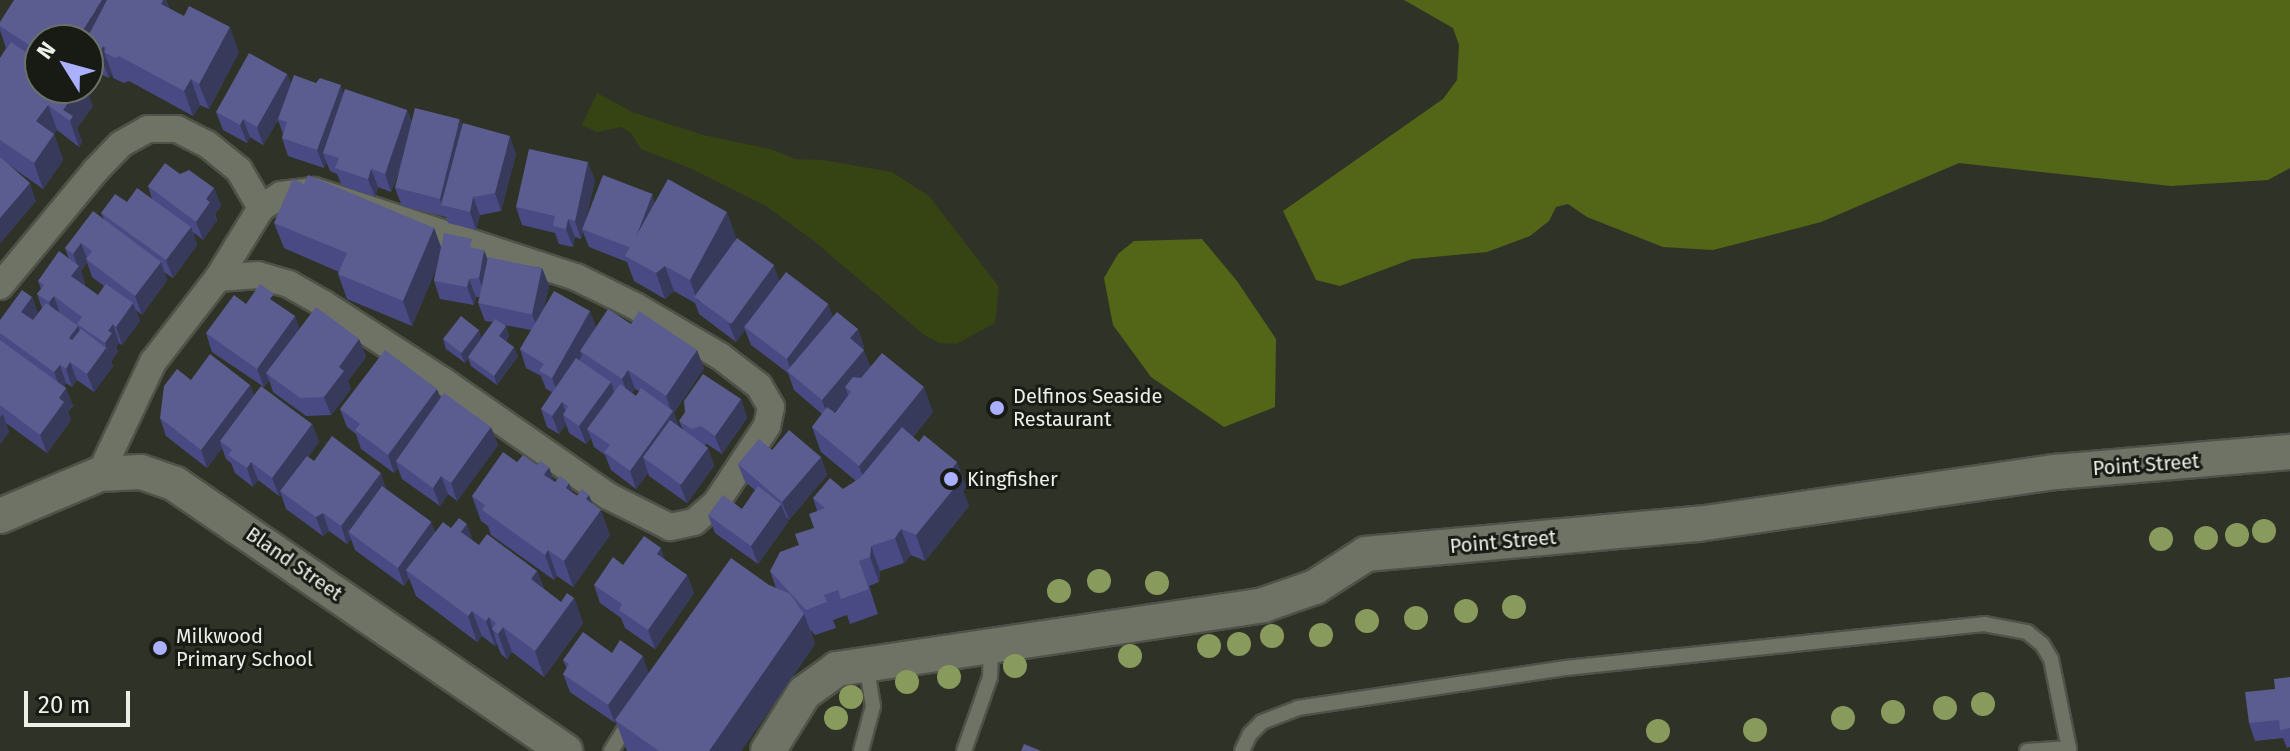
<!DOCTYPE html>
<style>
body{margin:0}
#map{position:relative;width:2290px;height:751px;overflow:hidden;background:#2f3327;font-family:"Fira Sans",sans-serif}
div>[style]{position:absolute}
.green>*{inset:0;background:#364313}
.water>*{inset:0;background:#536617}
.roads{filter:drop-shadow(2px 0 #4f5248) drop-shadow(-2px 0 #4f5248) drop-shadow(0 2px #4f5248) drop-shadow(0 -2px #4f5248)}
.service>*{height:14px;margin:-7px;padding:0 7px;transform-origin:7px;border-radius:7px;background:#6e7366}
.minor>*{height:26px;margin:-13px;padding:0 13px;transform-origin:13px;border-radius:13px;background:#6e7366}
.tertiary>*{height:34px;margin:-17px;padding:0 17px;transform-origin:17px;border-radius:17px;background:#6e7366}
.trees>*{width:24px;height:24px;margin:-12px;border-radius:50%;background:#899b5c}
.wall>*{inset:0;background:#494a84}
.shaded-wall>*{inset:0;background:#373a5b}
.building>*{inset:0;background:#5b5c8f;transform-origin:0 0}
.dots>*{width:22px;height:22px;translate:-50% -50%;box-sizing:border-box;border:4px solid #181a14;border-radius:50%}
span{translate:-50% -50%;white-space:nowrap;text-align:center;line-height:1.15;-webkit-text-stroke:6px #181a14;paint-order:stroke}
.poi-label{font-size:20px;color:#edf0e8}
.left{translate:0 -50%;text-align:left}
.street-label{font-size:20px;color:#edf0e8}
.north{position:absolute;left:24px;top:24px;width:80px;height:80px;box-sizing:border-box;background:#181a14;border:2px solid #6d7069;border-radius:50%;rotate:307deg;font-size:22px;font-weight:700;line-height:32px;text-align:center;color:#edf0e8}
.north::after{content:'';display:block;margin:auto;width:28px;height:36px;background:#aab0fc;clip-path:polygon(50% 0,100% 100%,50% 72%,0 100%)}
.scale{position:absolute;left:24px;top:691px;width:106px;height:36px;box-sizing:border-box;border:4px solid #edf0e8;border-top:0;padding-left:10px;font-size:24px;line-height:28px;white-space:nowrap;color:#edf0e8;-webkit-text-stroke:6px #181a14;paint-order:stroke}
</style>
<div id="map">
<div class="green">
<div style="clip-path:polygon(597px 93px,632px 112px,703px 135px,770px 149px,795px 159px,823px 160px,892px 172px,929px 196px,999px 287px,995px 323px,956px 344px,939px 343px,923px 334px,814px 241px,766px 206px,692px 169px,641px 149px,631px 133px,621px 127px,597px 132px,582px 125px)"></div>
</div>
<div class="water">
<div style="clip-path:polygon(1404px 0,2290px 0,2290px 168px,2268px 180px,2171px 186px,1959px 163px,1821px 222px,1713px 250px,1663px 247px,1587px 217px,1568px 204px,1556px 207px,1549px 221px,1530px 236px,1487px 252px,1412px 259px,1340px 286px,1316px 280px,1283px 211px,1443px 99px,1457px 80px,1459px 45px,1453px 28px)"></div>
<div style="clip-path:polygon(1202px 239px,1237px 281px,1276px 339px,1275px 407px,1224px 427px,1151px 377px,1113px 325px,1104px 278px,1118px 254px,1134px 241px)"></div>
</div>
<div class="roads">
<div class="service">
<div style="left:611px;top:751px;width:36px;rotate:-58deg"></div>
<div style="left:861px;top:751px;width:47px;rotate:-75.1deg"></div>
<div style="left:873px;top:706px;width:44px;rotate:-99.2deg"></div>
<div style="left:964px;top:751px;width:78px;rotate:-70.6deg"></div>
<div style="left:990px;top:677px;width:30px;rotate:-88deg"></div>
<div style="left:1242px;top:751px;width:19px;rotate:-65deg"></div>
<div style="left:1250px;top:734px;width:17px;rotate:-45deg"></div>
<div style="left:1262px;top:722px;width:39px;rotate:-21deg"></div>
<div style="left:1298px;top:708px;width:271px;rotate:-8.5deg"></div>
<div style="left:1566px;top:668px;width:420px;rotate:-6deg"></div>
<div style="left:1984px;top:624px;width:44px;rotate:10.5deg"></div>
<div style="left:2027px;top:632px;width:19px;rotate:39deg"></div>
<div style="left:2042px;top:644px;width:17px;rotate:59deg"></div>
<div style="left:2051px;top:659px;width:91px;rotate:78.6deg"></div>
<div style="left:2027px;top:751px;width:42px;rotate:-4.1deg"></div>
<div style="left:2069px;top:748px;width:3px;rotate:90deg"></div>
</div>
<div class="minor">
<div style="left:314px;top:191px;width:276px;rotate:18.2deg"></div>
<div style="left:576px;top:277px;width:66px;rotate:26.2deg"></div>
<div style="left:635px;top:306px;width:99px;rotate:30.5deg"></div>
<div style="left:720px;top:356px;width:49px;rotate:37.6deg"></div>
<div style="left:759px;top:386px;width:24px;rotate:60deg"></div>
<div style="left:771px;top:407px;width:19px;rotate:102deg"></div>
<div style="left:767px;top:426px;width:92px;rotate:123.5deg"></div>
<div style="left:716px;top:503px;width:29px;rotate:139deg"></div>
<div style="left:694px;top:522px;width:25px;rotate:168deg"></div>
<div style="left:670px;top:527px;width:69px;rotate:-153.4deg"></div>
<div style="left:608px;top:496px;width:201px;rotate:-145.1deg"></div>
<div style="left:443px;top:381px;width:142px;rotate:-147.1deg"></div>
<div style="left:324px;top:304px;width:40px;rotate:-150.3deg"></div>
<div style="left:289px;top:284px;width:32px;rotate:-164deg"></div>
<div style="left:258px;top:275px;width:40px;rotate:175.7deg"></div>
<div style="left:218px;top:278px;width:82px;rotate:-58.4deg"></div>
<div style="left:261px;top:208px;width:24px;rotate:-33deg"></div>
<div style="left:281px;top:195px;width:33px;rotate:-7deg"></div>
<div style="left:0;top:286px;width:149px;rotate:-50.4deg"></div>
<div style="left:95px;top:171px;width:37px;rotate:-46deg"></div>
<div style="left:121px;top:144px;width:31px;rotate:-29deg"></div>
<div style="left:148px;top:129px;width:29px"></div>
<div style="left:177px;top:129px;width:34px;rotate:27deg"></div>
<div style="left:207px;top:144px;width:41px;rotate:39.1deg"></div>
<div style="left:239px;top:170px;width:44px;rotate:59.9deg"></div>
<div style="left:100px;top:474px;width:124px;rotate:-64.7deg"></div>
<div style="left:153px;top:362px;width:106px;rotate:-52.3deg"></div>
</div>
<div class="tertiary">
<div style="left:0;top:516px;width:108px;rotate:-22.8deg"></div>
<div style="left:100px;top:474px;width:41px;rotate:-2.8deg"></div>
<div style="left:141px;top:472px;width:36px;rotate:19deg"></div>
<div style="left:175px;top:484px;width:473px;rotate:34.4deg"></div>
<div style="left:768px;top:751px;width:68px;rotate:-58.2deg"></div>
<div style="left:804px;top:693px;width:41px;rotate:-36deg"></div>
<div style="left:837px;top:669px;width:431px;rotate:-8.5deg"></div>
<div style="left:1263px;top:605px;width:55px;rotate:-19.1deg"></div>
<div style="left:1315px;top:587px;width:61px;rotate:-32.9deg"></div>
<div style="left:1366px;top:554px;width:333px;rotate:-5.2deg"></div>
<div style="left:1698px;top:524px;width:361px;rotate:-8.3deg"></div>
<div style="left:2055px;top:472px;width:236px;rotate:-4.9deg"></div>
</div>
</div>
<div class="trees">
<div style="left:2264px;top:531px"></div>
<div style="left:2237px;top:535px"></div>
<div style="left:2206px;top:538px"></div>
<div style="left:2161px;top:539px"></div>
<div style="left:1099px;top:581px"></div>
<div style="left:1157px;top:583px"></div>
<div style="left:1059px;top:591px"></div>
<div style="left:1514px;top:607px"></div>
<div style="left:1466px;top:611px"></div>
<div style="left:1416px;top:618px"></div>
<div style="left:1367px;top:621px"></div>
<div style="left:1321px;top:635px"></div>
<div style="left:1272px;top:636px"></div>
<div style="left:1239px;top:644px"></div>
<div style="left:1209px;top:646px"></div>
<div style="left:1130px;top:656px"></div>
<div style="left:1015px;top:666px"></div>
<div style="left:949px;top:677px"></div>
<div style="left:907px;top:682px"></div>
<div style="left:851px;top:697px"></div>
<div style="left:1983px;top:704px"></div>
<div style="left:1945px;top:708px"></div>
<div style="left:1893px;top:712px"></div>
<div style="left:836px;top:718px"></div>
<div style="left:1843px;top:718px"></div>
<div style="left:1755px;top:730px"></div>
<div style="left:1658px;top:731px"></div>
</div>
<div class="wall">
<div style="clip-path:polygon(166px 0,169px 8px,239px 52px,209px 109px,200px 105px,193px 116px,129px 81px,124px 83px,113px 78px,112px 73px,109px 78px,93px 70px,89px 60px,88px 62px,88px 40px,40px 40px,40px 88px,93px 106px,77px 128px,82px 142px,79px 147px,57px 130px,54px 134px,63px 160px,43px 189px,9px 165px,36px 201px,0 243px,0 58px,6px 48px,0 30px,0 22px)"></div>
<div style="clip-path:polygon(287px 74px,291px 84px,344px 93px,407px 110px,412px 123px,462px 125px,516px 154px,501px 211px,480px 215px,476px 230px,448px 223px,446px 217px,402px 206px,395px 188px,402px 163px,391px 192px,378px 187px,375px 197px,342px 186px,337px 174px,330px 171px,326px 161px,324px 168px,288px 156px,282px 138px,283px 134px,278px 120px,263px 145px,250px 137px,247px 143px,223px 130px,216px 112px)"></div>
<div style="clip-path:polygon(evenodd,180px 174px,214px 188px,221px 206px,215px 214px,217px 220px,203px 240px,193px 232px,197px 245px,173px 278px,164px 272px,167px 280px,142px 315px,136px 310px,140px 321px,122px 345px,119px 343px,116px 346px,118px 352px,111px 361px,113px 366px,94px 392px,77px 380px,72px 387px,66px 383px,64px 386px,66px 388px,73px 406px,68px 412px,71px 420px,47px 453px,6px 423px,9px 432px,0 444px,0 320px,32px 297px,38px 314px,42px 308px,37px 294px,41px 289px,38px 281px,69px 259px,65px 248px,104px 219px,101px 213px,127px 202px,152px 199px,148px 186px,180px 174px,87px 262px,92px 277px,104px 286px,98px 295px,84px 285px,85px 284px,81px 271px,87px 262px)"></div>
<div style="clip-path:polygon(evenodd,595px 180px,586px 219px,655px 203px,736px 237px,734px 242px,779px 280px,833px 317px,858px 329px,864px 347px,863px 349px,870px 367px,933px 412px,913px 437px,919px 442px,957px 462px,966px 487px,963px 491px,969px 506px,925px 561px,911px 555px,904px 563px,880px 571px,879px 582px,869px 586px,878px 614px,850px 624px,847px 615px,833px 620px,836px 628px,815px 635px,810px 629px,815px 644px,741px 751px,627px 751px,616px 722px,615px 723px,570px 692px,563px 674px,567px 669px,563px 660px,612px 653px,649px 673px,769px 585px,776px 588px,770px 571px,799px 545px,814px 528px,817px 510px,813px 498px,843px 489px,856px 481px,821px 452px,812px 427px,822px 414px,794px 390px,788px 373px,751px 345px,745px 330px,736px 342px,699px 314px,695px 303px,674px 291px,665px 299px,634px 281px,627px 262px,589px 247px,583px 232px,581px 239px,575px 237px,573px 247px,559px 244px,555px 233px,522px 225px,516px 207px,595px 180px,848px 395px,835px 413px,834px 412px,848px 395px)"></div>
<div style="clip-path:polygon(evenodd,304px 184px,434px 228px,441px 247px,476px 249px,487px 259px,542px 268px,549px 286px,544px 307px,596px 327px,631px 324px,704px 368px,674px 413px,679px 427px,683px 430px,679px 421px,741px 399px,747px 418px,722px 454px,707px 444px,704px 445px,708px 448px,714px 466px,687px 503px,649px 476px,648px 473px,636px 489px,611px 470px,605px 455px,594px 447px,591px 438px,586px 444px,569px 433px,566px 424px,559px 434px,547px 427px,541px 409px,552px 392px,546px 389px,541px 376px,526px 368px,520px 349px,531px 330px,504px 325px,506px 326px,509px 336px,506px 341px,518px 356px,497px 385px,471px 366px,468px 358px,465px 363px,446px 349px,443px 339px,481px 338px,493px 322px,485px 321px,478px 303px,480px 297px,476px 297px,474px 305px,440px 299px,434px 281px,436px 269px,412px 326px,347px 299px,338px 274px,339px 272px,284px 248px,274px 223px,304px 184px,635px 389px,639px 391px,636px 396px,632px 393px,635px 389px)"></div>
<div style="clip-path:polygon(246px 304px,277px 304px,295px 316px,299px 329px,359px 339px,366px 357px,348px 381px,351px 389px,331px 415px,306px 416px,273px 392px,269px 380px,264px 387px,212px 352px,206px 333px)"></div>
<div style="clip-path:polygon(191px 380px,250px 385px,254px 396px,312px 424px,319px 442px,308px 457px,314px 461px,387px 490px,431px 522px,435px 533px,451px 528px,479px 545px,537px 571px,544px 589px,561px 602px,574px 598px,583px 623px,544px 677px,512px 652px,507px 659px,501px 654px,497px 644px,495px 646px,482px 636px,477px 642px,416px 596px,409px 578px,404px 586px,355px 550px,351px 539px,347px 544px,329px 531px,323px 536px,286px 509px,281px 494px,279px 496px,258px 480px,253px 487px,235px 473px,231px 463px,226px 459px,222px 448px,207px 468px,166px 436px,160px 418px)"></div>
<div style="clip-path:polygon(440px 399px,498px 445px,457px 501px,448px 494px,440px 506px,402px 479px,398px 468px,394px 473px,361px 449px,356px 434px,347px 427px,340px 409px)"></div>
<div style="clip-path:polygon(772px 450px,821px 457px,827px 475px,789px 520px,786px 518px,788px 522px,758px 564px,715px 533px,708px 515px,742px 509px,755px 490px,745px 482px,738px 464px)"></div>
<div style="clip-path:polygon(517px 462px,593px 504px,610px 535px,573px 587px,557px 576px,554px 580px,491px 535px,488px 526px,481px 521px,472px 496px)"></div>
<div style="clip-path:polygon(665px 560px,687px 575px,694px 593px,655px 649px,625px 628px,621px 618px,600px 603px,594px 585px)"></div>
<div style="clip-path:polygon(2290px 677px,2290px 747px,2287px 748px,2283px 738px,2255px 741px,2249px 723px,2275px 689px)"></div>
</div>
<div class="shaded-wall">
<div style="clip-path:polygon(102px 0,128px 0,88px 40px,78px 40px,78px 38px)"></div>
<div style="clip-path:polygon(163px 0,166px 0,174px 21px,161px 4px)"></div>
<div style="clip-path:polygon(230px 27px,239px 52px,209px 109px,199px 84px)"></div>
<div style="clip-path:polygon(66px 31px,70px 40px,61px 40px)"></div>
<div style="clip-path:polygon(103px 46px,106px 54px,104px 52px,112px 73px,109px 78px,99px 53px)"></div>
<div style="clip-path:polygon(287px 74px,294px 92px,263px 145px,257px 127px)"></div>
<div style="clip-path:polygon(191px 79px,200px 105px,193px 116px,184px 91px)"></div>
<div style="clip-path:polygon(341px 85px,347px 104px,323px 153px,326px 161px,324px 168px,317px 150px)"></div>
<div style="clip-path:polygon(79px 88px,86px 88px,93px 106px,77px 128px,82px 142px,79px 147px,70px 121px,63px 110px)"></div>
<div style="clip-path:polygon(48px 105px,57px 130px,45px 146px,36px 121px)"></div>
<div style="clip-path:polygon(407px 110px,413px 128px,391px 192px,385px 174px)"></div>
<div style="clip-path:polygon(243px 119px,250px 137px,247px 143px,240px 125px)"></div>
<div style="clip-path:polygon(460px 119px,467px 137px,442px 205px,440px 199px)"></div>
<div style="clip-path:polygon(54px 134px,63px 160px,43px 189px,34px 163px)"></div>
<div style="clip-path:polygon(510px 136px,516px 154px,501px 211px,495px 193px)"></div>
<div style="clip-path:polygon(588px 162px,595px 180px,584px 229px,582px 229px,583px 232px,581px 239px,575px 221px)"></div>
<div style="clip-path:polygon(371px 169px,378px 187px,375px 197px,368px 179px)"></div>
<div style="clip-path:polygon(30px 183px,36px 201px,0 243px,0 218px)"></div>
<div style="clip-path:polygon(214px 188px,221px 206px,215px 214px,217px 220px,203px 240px,196px 222px,206px 199px)"></div>
<div style="clip-path:polygon(652px 194px,658px 212px,631px 248px)"></div>
<div style="clip-path:polygon(473px 197px,480px 215px,476px 230px,470px 212px)"></div>
<div style="clip-path:polygon(727px 212px,736px 237px,700px 302px,697px 300px,690px 280px)"></div>
<div style="clip-path:polygon(568px 219px,575px 237px,573px 247px,566px 229px)"></div>
<div style="clip-path:polygon(191px 227px,197px 245px,173px 278px,166px 260px)"></div>
<div style="clip-path:polygon(434px 228px,443px 253px,412px 326px,403px 301px)"></div>
<div style="clip-path:polygon(81px 243px,88px 261px,86px 259px,87px 262px,81px 271px,85px 284px,77px 294px,71px 276px,78px 267px,73px 254px)"></div>
<div style="clip-path:polygon(484px 250px,491px 268px,485px 296px,479px 278px)"></div>
<div style="clip-path:polygon(161px 262px,167px 280px,142px 315px,135px 296px)"></div>
<div style="clip-path:polygon(774px 265px,780px 283px,744px 327px,745px 330px,736px 342px,729px 324px)"></div>
<div style="clip-path:polygon(665px 266px,674px 291px,665px 299px,656px 273px)"></div>
<div style="clip-path:polygon(542px 268px,549px 286px,539px 332px,532px 314px)"></div>
<div style="clip-path:polygon(469px 279px,476px 297px,474px 305px,467px 287px)"></div>
<div style="clip-path:polygon(54px 296px,60px 314px,56px 320px,49px 302px)"></div>
<div style="clip-path:polygon(32px 297px,39px 315px,28px 330px,21px 312px)"></div>
<div style="clip-path:polygon(133px 303px,140px 321px,122px 345px,116px 327px)"></div>
<div style="clip-path:polygon(828px 304px,835px 322px,793px 377px,787px 359px)"></div>
<div style="clip-path:polygon(590px 311px,597px 329px,580px 351px,582px 355px,559px 396px,552px 378px)"></div>
<div style="clip-path:polygon(295px 316px,301px 335px,266px 373px,269px 380px,264px 387px,257px 369px)"></div>
<div style="clip-path:polygon(113px 324px,119px 343px,116px 346px,118px 352px,111px 362px,105px 343px,108px 331px)"></div>
<div style="clip-path:polygon(78px 326px,85px 345px,76px 356px,69px 338px)"></div>
<div style="clip-path:polygon(506px 326px,509px 336px,502px 345px,499px 336px)"></div>
<div style="clip-path:polygon(858px 329px,864px 347px,857px 356px,850px 338px)"></div>
<div style="clip-path:polygon(479px 330px,482px 340px,465px 363px,461px 354px)"></div>
<div style="clip-path:polygon(359px 339px,366px 357px,348px 381px,351px 389px,331px 415px,324px 397px,339px 367px)"></div>
<div style="clip-path:polygon(514px 347px,518px 356px,497px 385px,494px 376px)"></div>
<div style="clip-path:polygon(106px 348px,113px 366px,94px 392px,87px 374px)"></div>
<div style="clip-path:polygon(697px 350px,704px 368px,674px 413px,680px 429px,643px 457px,648px 473px,636px 489px,630px 471px,672px 413px,666px 396px)"></div>
<div style="clip-path:polygon(864px 350px,871px 368px,851px 392px,845px 387px,848px 395px,828px 418px,822px 400px)"></div>
<div style="clip-path:polygon(70px 362px,77px 380px,72px 387px,66px 369px)"></div>
<div style="clip-path:polygon(60px 365px,66px 383px,61px 390px,54px 372px)"></div>
<div style="clip-path:polygon(628px 370px,635px 389px,629px 397px,622px 379px)"></div>
<div style="clip-path:polygon(611px 382px,617px 400px,587px 429px,591px 438px,586px 444px,579px 426px)"></div>
<div style="clip-path:polygon(250px 385px,257px 403px,220px 441px,222px 448px,207px 468px,201px 450px)"></div>
<div style="clip-path:polygon(924px 387px,933px 412px,868px 491px,859px 466px)"></div>
<div style="clip-path:polygon(66px 388px,73px 406px,68px 412px,71px 420px,47px 453px,40px 435px,59px 398px)"></div>
<div style="clip-path:polygon(437px 389px,444px 407px,396px 461px,398px 468px,394px 473px,388px 455px)"></div>
<div style="clip-path:polygon(741px 399px,747px 418px,722px 454px,715px 436px)"></div>
<div style="clip-path:polygon(562px 402px,568px 419px,563px 415px,566px 424px,559px 434px,552px 416px)"></div>
<div style="clip-path:polygon(3px 414px,9px 432px,0 444px,0 417px)"></div>
<div style="clip-path:polygon(312px 424px,319px 442px,282px 492px,280px 491px,281px 494px,279px 496px,272px 478px)"></div>
<div style="clip-path:polygon(491px 427px,498px 445px,457px 501px,451px 483px)"></div>
<div style="clip-path:polygon(708px 448px,714px 466px,687px 503px,680px 485px)"></div>
<div style="clip-path:polygon(821px 457px,827px 475px,789px 520px,782px 502px)"></div>
<div style="clip-path:polygon(251px 462px,258px 480px,253px 487px,247px 468px)"></div>
<div style="clip-path:polygon(957px 462px,966px 487px,963px 491px,969px 506px,925px 561px,916px 535px,949px 473px)"></div>
<div style="clip-path:polygon(549px 467px,558px 493px,544px 475px)"></div>
<div style="clip-path:polygon(381px 473px,387px 491px,348px 532px,351px 539px,347px 544px,341px 526px)"></div>
<div style="clip-path:polygon(441px 476px,448px 494px,440px 506px,433px 488px)"></div>
<div style="clip-path:polygon(569px 483px,579px 508px,566px 488px)"></div>
<div style="clip-path:polygon(589px 495px,597px 516px,601px 510px,610px 535px,573px 587px,564px 561px,586px 499px)"></div>
<div style="clip-path:polygon(781px 504px,788px 522px,758px 564px,751px 546px)"></div>
<div style="clip-path:polygon(323px 513px,329px 531px,323px 536px,316px 517px)"></div>
<div style="clip-path:polygon(431px 522px,437px 540px,406px 570px,409px 579px,404px 586px,398px 568px)"></div>
<div style="clip-path:polygon(467px 524px,476px 549px,461px 532px)"></div>
<div style="clip-path:polygon(901px 529px,911px 555px,904px 563px,895px 538px)"></div>
<div style="clip-path:polygon(871px 546px,880px 571px,879px 582px,870px 557px)"></div>
<div style="clip-path:polygon(661px 548px,667px 566px,657px 554px)"></div>
<div style="clip-path:polygon(548px 550px,557px 576px,554px 580px,545px 555px)"></div>
<div style="clip-path:polygon(537px 571px,546px 596px,531px 579px)"></div>
<div style="clip-path:polygon(687px 575px,694px 593px,655px 649px,648px 630px)"></div>
<div style="clip-path:polygon(574px 598px,583px 623px,544px 677px,535px 651px)"></div>
<div style="clip-path:polygon(472px 611px,482px 636px,477px 642px,468px 616px)"></div>
<div style="clip-path:polygon(804px 614px,815px 644px,741px 751px,709px 751px)"></div>
<div style="clip-path:polygon(489px 617px,497px 644px,495px 646px,486px 621px)"></div>
<div style="clip-path:polygon(503px 627px,512px 652px,507px 659px,498px 634px)"></div>
<div style="clip-path:polygon(643px 656px,649px 674px,615px 723px,608px 705px)"></div>
</div>
<div class="building">
<div style="clip-path:polygon(14px 0,102px 0,78px 38px,66px 31px,61px 40px,40px 40px,40px 52px,0 26px,0 22px)"></div>
<div style="clip-path:polygon(107px 0,163px 0,161px 4px,184px 16px,189px 6px,230px 27px,199px 84px,191px 79px,184px 91px,119px 56px,115px 58px,104px 52px,106px 48px,103px 46px,99px 53px,88px 47px,88px 40px,86px 40px)"></div>
<div style="clip-path:polygon(11px 42px,40px 62px,40px 88px,79px 88px,63px 110px,73px 116px,70px 121px,48px 105px,36px 121px,54px 134px,34px 163px,0 140px,0 58px)"></div>
<div style="clip-path:polygon(249px 53px,287px 74px,257px 127px,243px 119px,240px 125px,216px 112px)"></div>
<div style="clip-path:polygon(294px 75px,316px 83px,320px 78px,341px 85px,317px 150px,282px 138px,287px 122px,278px 119px)"></div>
<div style="clip-path:polygon(345px 89px,407px 110px,385px 174px,371px 169px,368px 179px,335px 168px,339px 158px,323px 153px)"></div>
<div style="left:415px;top:108px;width:46px;height:82px;rotate:14deg"></div>
<div style="clip-path:polygon(463px 123px,510px 136px,495px 193px,473px 197px,470px 212px,441px 205px)"></div>
<div style="clip-path:polygon(529px 149px,588px 162px,575px 221px,568px 219px,566px 229px,553px 226px,555px 216px,516px 207px)"></div>
<div style="clip-path:polygon(0 157px,30px 183px,0 218px)"></div>
<div style="clip-path:polygon(165px 163px,180px 174px,189px 170px,214px 188px,206px 199px,210px 202px,196px 222px,148px 186px)"></div>
<div style="clip-path:polygon(308px 175px,434px 228px,403px 301px,338px 274px,347px 253px,274px 223px,293px 179px,304px 184px)"></div>
<div style="left:603px;top:175px;width:53px;height:58px;rotate:21deg"></div>
<div style="clip-path:polygon(668px 179px,727px 212px,690px 280px,665px 266px,656px 273px,625px 256px)"></div>
<div style="clip-path:polygon(137px 188px,191px 227px,166px 260px,101px 213px,115px 194px,127px 202px)"></div>
<div style="clip-path:polygon(93px 211px,161px 262px,135px 296px,86px 259px,92px 251px,81px 243px,73px 254px,65px 248px)"></div>
<div style="clip-path:polygon(444px 233px,472px 239px,470px 247px,484px 250px,479px 278px,469px 279px,467px 287px,434px 281px)"></div>
<div style="left:737px;top:238px;width:46px;height:73px;rotate:36deg"></div>
<div style="clip-path:polygon(59px 251px,79px 266px,71px 276px,98px 295px,106px 284px,133px 303px,116px 327px,113px 324px,108px 331px,112px 333px,105px 343px,77px 324px,82px 317px,54px 296px,49px 302px,37px 294px,44px 285px,38px 281px)"></div>
<div style="left:488px;top:257px;width:55px;height:47px;rotate:12deg"></div>
<div style="left:786px;top:272px;width:53px;height:69px;rotate:37deg"></div>
<div style="clip-path:polygon(260px 284px,274px 294px,270px 299px,295px 316px,257px 369px,206px 333px,234px 295px,246px 304px)"></div>
<div style="clip-path:polygon(22px 290px,32px 297px,21px 312px,33px 320px,46px 303px,78px 326px,69px 338px,72px 340px,81px 329px,106px 348px,87px 374px,70px 362px,66px 369px,60px 365px,54px 372px,0 333px,0 320px)"></div>
<div style="clip-path:polygon(554px 291px,590px 311px,552px 378px,539px 371px,544px 364px,520px 349px)"></div>
<div style="clip-path:polygon(316px 307px,359px 339px,339px 367px,344px 371px,324px 397px,300px 398px,266px 373px)"></div>
<div style="clip-path:polygon(608px 309px,631px 324px,639px 311px,697px 350px,666px 396px,628px 370px,622px 379px,580px 351px)"></div>
<div style="clip-path:polygon(837px 312px,858px 329px,850px 338px,864px 350px,822px 400px,787px 371px)"></div>
<div style="left:461px;top:316px;width:23px;height:29px;rotate:38deg"></div>
<div style="clip-path:polygon(495px 319px,506px 326px,499px 336px,514px 347px,494px 376px,468px 357px)"></div>
<div style="clip-path:polygon(0 340px,66px 388px,59px 398px,64px 402px,40px 435px,0 405px)"></div>
<div style="clip-path:polygon(385px 350px,437px 389px,388px 455px,355px 430px,360px 424px,340px 409px)"></div>
<div style="clip-path:polygon(882px 353px,924px 387px,859px 466px,812px 427px,827px 407px,835px 413px,851px 392px,845px 387px,853px 377px,861px 378px)"></div>
<div style="clip-path:polygon(210px 354px,250px 385px,201px 450px,160px 418px,164px 386px,177px 369px,191px 380px)"></div>
<div style="clip-path:polygon(576px 358px,611px 382px,579px 426px,563px 415px,568px 406px,562px 402px,552px 416px,541px 409px)"></div>
<div style="clip-path:polygon(703px 374px,741px 399px,715px 436px,701px 426px,692px 429px,679px 421px,685px 412px,684px 401px)"></div>
<div style="clip-path:polygon(620px 384px,636px 396px,641px 388px,673px 411px,630px 471px,604px 452px,610px 445px,587px 429px)"></div>
<div style="clip-path:polygon(261px 386px,312px 424px,272px 478px,251px 462px,247px 468px,228px 455px,232px 450px,220px 441px)"></div>
<div style="clip-path:polygon(444px 393px,491px 427px,451px 483px,441px 476px,433px 488px,396px 461px)"></div>
<div style="left:670px;top:420px;width:47px;height:46px;rotate:36deg"></div>
<div style="clip-path:polygon(902px 427px,919px 442px,924px 435px,957px 462px,949px 473px,960px 481px,916px 535px,901px 529px,895px 538px,871px 546px,870px 557px,859px 561px,869px 589px,841px 599px,838px 590px,824px 595px,827px 602px,806px 610px,770px 571px,780px 552px,799px 545px,795px 534px,814px 528px,809px 514px,825px 508px,813px 498px,830px 478px,843px 489px,860px 478px)"></div>
<div style="clip-path:polygon(789px 430px,821px 457px,782px 502px,738px 464px,759px 439px,772px 450px)"></div>
<div style="clip-path:polygon(332px 436px,381px 473px,341px 526px,323px 513px,316px 517px,280px 491px,307px 456px,314px 461px)"></div>
<div style="clip-path:polygon(503px 452px,517px 462px,523px 455px,537px 465px,540px 461px,549px 467px,544px 475px,555px 482px,560px 476px,569px 483px,566px 488px,577px 496px,582px 489px,589px 495px,586px 499px,601px 510px,564px 561px,548px 550px,545px 555px,482px 510px,485px 505px,472px 496px)"></div>
<div style="left:382px;top:486px;width:61px;height:57px;rotate:36deg"></div>
<div style="clip-path:polygon(758px 486px,781px 504px,751px 546px,708px 515px,723px 495px,742px 509px)"></div>
<div style="clip-path:polygon(459px 518px,467px 524px,461px 532px,479px 545px,487px 534px,537px 571px,531px 579px,561px 602px,567px 593px,574px 598px,535px 651px,503px 627px,498px 634px,492px 629px,496px 623px,489px 617px,486px 621px,472px 611px,468px 616px,406px 570px,443px 522px,451px 528px)"></div>
<div style="clip-path:polygon(644px 536px,661px 548px,657px 554px,687px 575px,648px 630px,619px 610px,622px 604px,594px 585px,613px 557px,623px 565px)"></div>
<div style="clip-path:polygon(731px 558px,769px 585px,790px 594px,804px 614px,709px 751px,659px 751px,615px 720px)"></div>
<div style="clip-path:polygon(583px 632px,612px 653px,620px 640px,643px 656px,608px 705px,563px 674px,569px 664px,563px 660px)"></div>
<div style="clip-path:polygon(2290px 677px,2290px 728px,2280px 730px,2279px 720px,2249px 723px,2245px 692px,2275px 689px,2274px 679px)"></div>
<div style="clip-path:polygon(1024px 744px,1041px 751px,1021px 751px)"></div>
</div>
<div class="dots">
<div style="left:997px;top:408px;background:#aab0fc"></div>
<div style="left:951px;top:479px;background:#aab0fc"></div>
<div style="left:160px;top:648px;background:#aab0fc"></div>
</div>
<div class="poi-label">
<span class="left" style="left:1013px;top:408px">Delfinos Seaside<br>Restaurant</span>
<span class="left" style="left:967px;top:479px">Kingfisher</span>
<span class="left" style="left:176px;top:648px">Milkwood<br>Primary School</span>
</div>
<div class="street-label">
<span style="left:2146px;top:465px;rotate:-4deg">Point Street</span>
<span style="left:1503px;top:542px;rotate:-5deg">Point Street</span>
<span style="left:294px;top:564px;rotate:35deg">Bland Street</span>
</div>
<div class="north">N</div>
<div class="scale">20 m</div>
</div>
